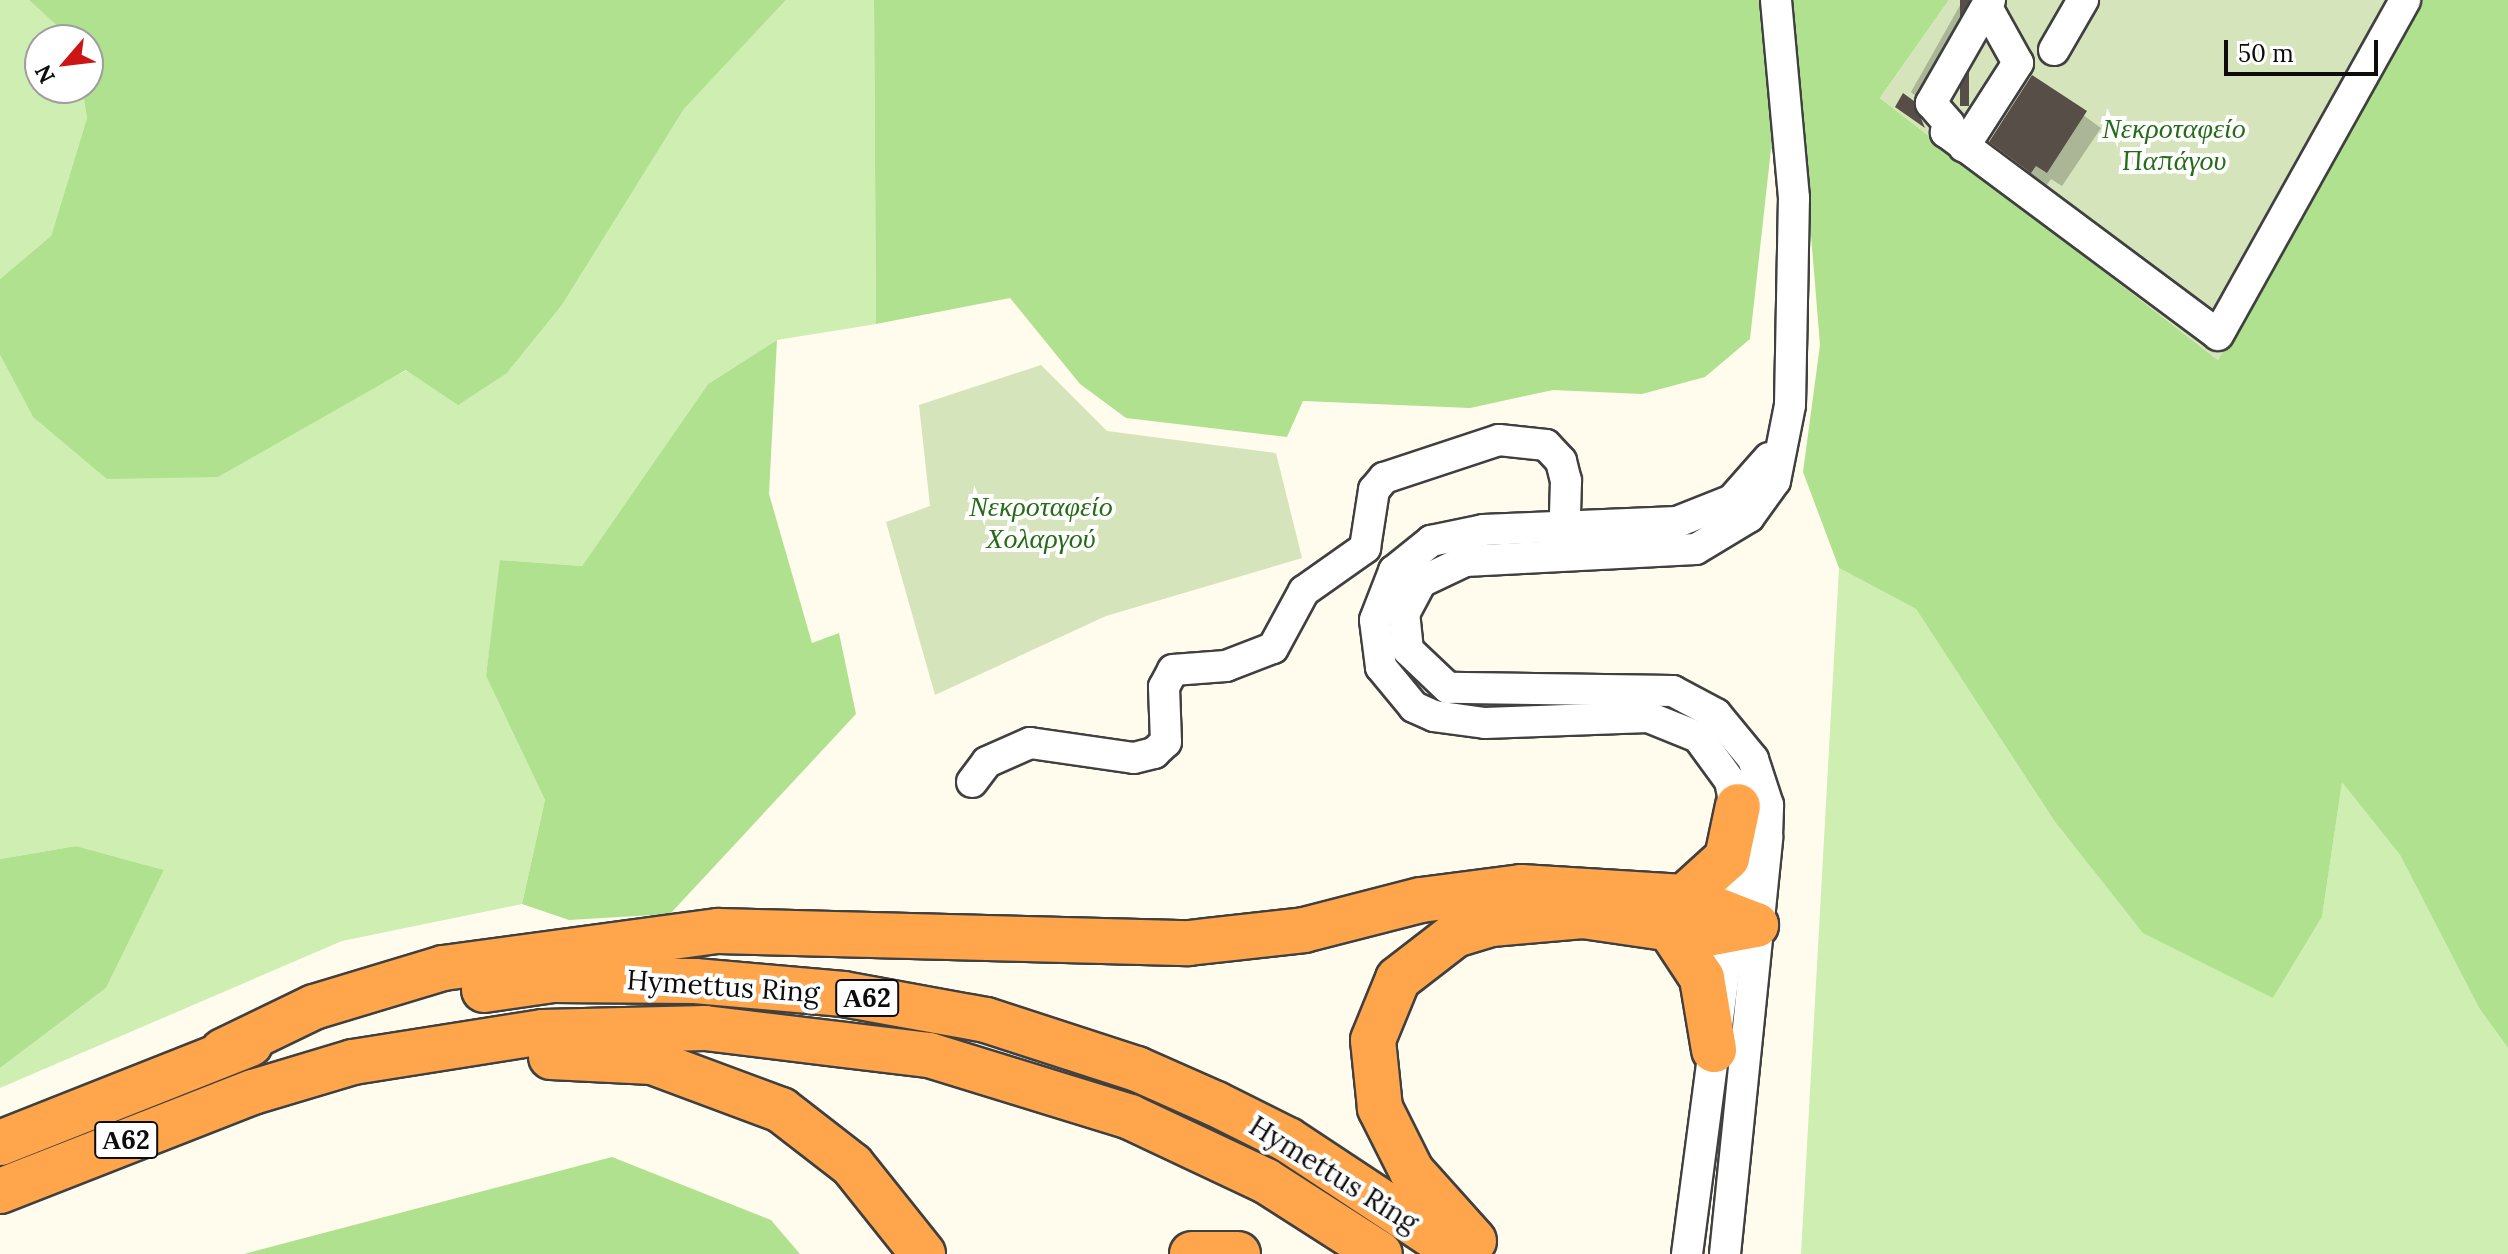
<!DOCTYPE html>
<meta charset="utf-8">
<style>
body{margin:0}
#map{position:relative;width:2508px;height:1254px;overflow:hidden;background:#fffced;font-family:Lora,serif}
div>[style]{position:absolute}
.green>*{inset:0;background:#ceeeb2}
.forest>*{inset:0;background:#b0e18f}
.cemetery>*{inset:0;background:#d5e4bb}
.shadow>*{inset:0;background:#0003}
.building>*{inset:0;background:#574e48;transform-origin:0 0}
.roads{filter:drop-shadow(2px 0 #404040) drop-shadow(-2px 0 #404040) drop-shadow(0 2px #404040) drop-shadow(0 -2px #404040)}
.minor>*{height:30px;margin:-15px;padding:0 15px;transform-origin:15px;border-radius:15px;background:#fff}
.highway>*{height:44px;margin:-22px;padding:0 22px;transform-origin:22px;border-radius:22px;background:#ffa54b}
span{translate:-50% -50%;white-space:nowrap;text-align:center;line-height:1.15;-webkit-text-stroke:8px #fff;paint-order:stroke}
.shield-label span{padding:2px 6px;background:#fff;border:2px solid;border-radius:6px;-webkit-text-stroke-width:0}
.shield-label{font-size:26px;color:#0d0d0d;font-weight:700}
.park-label{font-size:28px;color:#246c16;font-style:italic}
.street-label{font-size:28px;color:#0d0d0d}
.north{position:absolute;left:24px;top:24px;width:80px;height:80px;box-sizing:border-box;background:#fff;border:2px solid #9e9e9e;border-radius:50%;rotate:242deg;font-size:22px;font-weight:700;line-height:32px;text-align:center;color:#0d0d0d}
.north::after{content:'';display:block;margin:auto;width:28px;height:36px;background:#cc1616;clip-path:polygon(50% 0,100% 100%,50% 72%,0 100%)}
.scale{position:absolute;left:2224px;top:40px;width:154px;height:36px;box-sizing:border-box;border:4px solid #0d0d0d;border-top:0;padding-left:10px;font-size:24px;line-height:28px;white-space:nowrap;color:#0d0d0d;-webkit-text-stroke:6px #fff;paint-order:stroke}
</style>
<div id="map">
<div class="green">
<div style="clip-path:polygon(0 0,29px 0,72px 37px,40px 40px,40px 88px,82px 88px,87px 118px,51px 236px,0 279px)"></div>
<div style="clip-path:polygon(786px 0,874px 0,876px 324px,777px 340px,708px 384px,582px 566px,501px 560px,486px 676px,545px 800px,522px 904px,342px 941px,0 1088px,0 1068px,106px 988px,164px 870px,76px 846px,0 859px,0 355px,33px 417px,322px 415px,407px 370px,507px 373px,562px 305px,684px 109px)"></div>
<div style="clip-path:polygon(1839px 568px,1916px 609px,2053px 819px,2273px 998px,2322px 917px,2342px 781px,2400px 855px,2479px 1008px,2508px 1048px,2508px 1254px,1801px 1254px)"></div>
</div>
<div class="forest">
<div style="clip-path:polygon(29px 0,786px 0,684px 109px,562px 305px,507px 373px,458px 405px,406px 370px,218px 477px,107px 479px,33px 417px,0 355px,0 279px,51px 236px,87px 118px,82px 88px,88px 88px,88px 40px,73px 40px)"></div>
<div style="clip-path:polygon(874px 0,1949px 0,1880px 98px,2218px 360px,2421px 0,2508px 0,2508px 1048px,2479px 1008px,2400px 855px,2342px 782px,2322px 917px,2273px 998px,2143px 933px,2053px 819px,1916px 609px,1839px 568px,1803px 472px,1820px 345px,1803px 137px,1771px 149px,1750px 339px,1705px 377px,1642px 394px,1553px 390px,1470px 408px,1303px 401px,1287px 437px,1126px 418px,1080px 384px,1010px 298px,876px 324px)"></div>
<div style="clip-path:polygon(777px 340px,769px 494px,812px 643px,839px 633px,856px 714px,670px 914px,569px 920px,522px 904px,545px 800px,486px 676px,500px 560px,582px 566px,708px 384px)"></div>
<div style="clip-path:polygon(76px 846px,164px 870px,106px 988px,0 1068px,0 859px)"></div>
<div style="clip-path:polygon(612px 1157px,771px 1220px,800px 1254px,244px 1254px)"></div>
</div>
<div class="cemetery">
<div style="clip-path:polygon(1949px 0,2421px 0,2218px 360px,1880px 98px)"></div>
<div style="clip-path:polygon(1041px 365px,1107px 431px,1276px 453px,1302px 558px,1106px 616px,935px 695px,886px 522px,930px 506px,919px 405px)"></div>
</div>
<div class="shadow">
<div style="clip-path:polygon(1963px 0,1980px 0,1918px 99px,1911px 92px)"></div>
<div style="clip-path:polygon(2032px 78px,2101px 128px,2062px 186px,2051px 179px,2046px 186px,1991px 141px)"></div>
</div>
<div class="building">
<div style="left:1960px;top:0;width:9px;height:106px"></div>
<div style="clip-path:polygon(2032px 75px,2087px 111px,2047px 173px,2036px 166px,2031px 173px,1989px 142px)"></div>
<div style="clip-path:polygon(1903px 93px,1914px 101px,1925px 128px,1895px 107px)"></div>
</div>
<div class="roads">
<div class="minor">
<div style="left:1990px;top:0;width:119px;rotate:119.8deg"></div>
<div style="left:1931px;top:103px;width:28px;rotate:49deg"></div>
<div style="left:1949px;top:124px;width:9px;rotate:111deg"></div>
<div style="left:1946px;top:132px;width:339px;rotate:36.7deg"></div>
<div style="left:2218px;top:335px;width:384px;rotate:-60.8deg"></div>
<div style="left:2054px;top:50px;width:58px;rotate:-59.9deg"></div>
<div style="left:1964px;top:147px;width:100px;rotate:-57.3deg"></div>
<div style="left:2018px;top:63px;width:60px;rotate:-119.1deg"></div>
<div style="left:972px;top:782px;width:25px;rotate:-53deg"></div>
<div style="left:987px;top:762px;width:47px;rotate:-23.8deg"></div>
<div style="left:1030px;top:743px;width:105px;rotate:8.2deg"></div>
<div style="left:1134px;top:758px;width:21px;rotate:-14deg"></div>
<div style="left:1154px;top:753px;width:16px;rotate:-43deg"></div>
<div style="left:1166px;top:742px;width:55px;rotate:-92.1deg"></div>
<div style="left:1164px;top:687px;width:19px;rotate:-62deg"></div>
<div style="left:1173px;top:670px;width:53px;rotate:-4.3deg"></div>
<div style="left:1226px;top:666px;width:50px;rotate:-21deg"></div>
<div style="left:1273px;top:648px;width:65px;rotate:-61.5deg"></div>
<div style="left:1304px;top:591px;width:75px;rotate:-35.2deg"></div>
<div style="left:1365px;top:548px;width:59px;rotate:-81.2deg"></div>
<div style="left:1374px;top:490px;width:16px;rotate:-50deg"></div>
<div style="left:1384px;top:478px;width:121px;rotate:-18.3deg"></div>
<div style="left:1499px;top:440px;width:47px;rotate:6.1deg"></div>
<div style="left:1546px;top:445px;width:22px;rotate:47deg"></div>
<div style="left:1561px;top:461px;width:21px;rotate:76deg"></div>
<div style="left:1566px;top:481px;width:65px;rotate:91.8deg"></div>
<div style="left:1687px;top:1254px;width:419px;rotate:-82.5deg"></div>
<div style="left:1742px;top:839px;width:59px;rotate:-101.7deg"></div>
<div style="left:1730px;top:781px;width:54px;rotate:-126deg"></div>
<div style="left:1698px;top:737px;width:54px;rotate:-158.2deg"></div>
<div style="left:1648px;top:717px;width:163px;rotate:177.9deg"></div>
<div style="left:1485px;top:723px;width:51px;rotate:-172.2deg"></div>
<div style="left:1434px;top:716px;width:22px;rotate:-156deg"></div>
<div style="left:1414px;top:707px;width:52px;rotate:-129.5deg"></div>
<div style="left:1381px;top:667px;width:47px;rotate:-97.3deg"></div>
<div style="left:1375px;top:620px;width:53px;rotate:-68.8deg"></div>
<div style="left:1394px;top:571px;width:48px;rotate:-39deg"></div>
<div style="left:1431px;top:541px;width:53px;rotate:-11.9deg"></div>
<div style="left:1483px;top:530px;width:194px;rotate:-2.4deg"></div>
<div style="left:1677px;top:522px;width:59px;rotate:-21.8deg"></div>
<div style="left:1732px;top:500px;width:56px;rotate:-48.6deg"></div>
<div style="left:1725px;top:1254px;width:419px;rotate:-84.2deg"></div>
<div style="left:1767px;top:837px;width:32px;rotate:-88deg"></div>
<div style="left:1768px;top:805px;width:48px;rotate:-108.1deg"></div>
<div style="left:1753px;top:759px;width:58px;rotate:-129.4deg"></div>
<div style="left:1716px;top:714px;width:49px;rotate:-151.9deg"></div>
<div style="left:1673px;top:691px;width:225px;rotate:-179.2deg"></div>
<div style="left:1448px;top:688px;width:55px;rotate:-136.5deg"></div>
<div style="left:1408px;top:650px;width:36px;rotate:-96deg"></div>
<div style="left:1404px;top:614px;width:36px;rotate:-62deg"></div>
<div style="left:1421px;top:582px;width:49px;rotate:-25.5deg"></div>
<div style="left:1465px;top:561px;width:231px;rotate:-3deg"></div>
<div style="left:1696px;top:549px;width:62px;rotate:-31.1deg"></div>
<div style="left:1749px;top:517px;width:44px;rotate:-54.2deg"></div>
<div style="left:1775px;top:481px;width:77px;rotate:-78.8deg"></div>
<div style="left:1790px;top:405px;width:207px;rotate:-88.9deg"></div>
<div style="left:1794px;top:198px;width:199px;rotate:-95.2deg"></div>
</div>
<div class="highway">
<div style="left:1684px;top:897px;width:58px;rotate:-42.2deg"></div>
<div style="left:1727px;top:858px;width:53px;rotate:-78.1deg"></div>
<div style="left:1671px;top:931px;width:56px;rotate:56.6deg"></div>
<div style="left:1702px;top:978px;width:73px;rotate:80.5deg"></div>
<div style="left:484px;top:990px;width:70px;rotate:-8.2deg"></div>
<div style="left:553px;top:980px;width:142px;rotate:0.4deg"></div>
<div style="left:695px;top:981px;width:149px;rotate:5deg"></div>
<div style="left:843px;top:994px;width:145px;rotate:10.3deg"></div>
<div style="left:986px;top:1020px;width:159px;rotate:18deg"></div>
<div style="left:1137px;top:1069px;width:86px;rotate:23.9deg"></div>
<div style="left:1216px;top:1104px;width:80px;rotate:26.6deg"></div>
<div style="left:1288px;top:1140px;width:206px;rotate:33.5deg"></div>
<div style="left:223px;top:1051px;width:101px;rotate:-25.8deg"></div>
<div style="left:314px;top:1007px;width:135px;rotate:-16.8deg"></div>
<div style="left:443px;top:968px;width:277px;rotate:-7.7deg"></div>
<div style="left:718px;top:931px;width:471px;rotate:1.5deg"></div>
<div style="left:1189px;top:943px;width:116px;rotate:-6.4deg"></div>
<div style="left:1304px;top:930px;width:121px;rotate:-14.4deg"></div>
<div style="left:1421px;top:900px;width:101px;rotate:-7.4deg"></div>
<div style="left:1521px;top:887px;width:163px;rotate:3.5deg"></div>
<div style="left:1684px;top:897px;width:77px;rotate:21.3deg"></div>
<div style="left:551px;top:1057px;width:101px;rotate:2.8deg"></div>
<div style="left:652px;top:1062px;width:138px;rotate:20.4deg"></div>
<div style="left:781px;top:1110px;width:90px;rotate:37.8deg"></div>
<div style="left:852px;top:1165px;width:114px;rotate:51.4deg"></div>
<div style="left:0;top:1143px;width:269px;rotate:-21.6deg"></div>
<div style="left:0;top:1191px;width:272px;rotate:-21.4deg"></div>
<div style="left:253px;top:1092px;width:104px;rotate:-16.7deg"></div>
<div style="left:353px;top:1062px;width:192px;rotate:-9deg"></div>
<div style="left:543px;top:1032px;width:162px;rotate:-1.4deg"></div>
<div style="left:705px;top:1028px;width:226px;rotate:6.9deg"></div>
<div style="left:929px;top:1055px;width:210px;rotate:17.1deg"></div>
<div style="left:1130px;top:1117px;width:150px;rotate:25.2deg"></div>
<div style="left:1266px;top:1181px;width:135px;rotate:32.6deg"></div>
<div style="left:1474px;top:1241px;width:93px;rotate:-131.9deg"></div>
<div style="left:1412px;top:1172px;width:72px;rotate:-116.6deg"></div>
<div style="left:1380px;top:1108px;width:68px;rotate:-95.9deg"></div>
<div style="left:1373px;top:1040px;width:66px;rotate:-67.7deg"></div>
<div style="left:1398px;top:979px;width:72px;rotate:-37.7deg"></div>
<div style="left:1455px;top:935px;width:38px;rotate:-17deg"></div>
<div style="left:1491px;top:924px;width:92px;rotate:-5deg"></div>
<div style="left:1583px;top:916px;width:125px;rotate:8.3deg"></div>
<div style="left:1707px;top:934px;width:50px;rotate:-10.4deg"></div>
<div style="left:1192px;top:1254px;width:46px"></div>
</div>
</div>
<div class="shield-label">
<span style="left:867px;top:998px">Α62</span>
<span style="left:126px;top:1140px">Α62</span>
</div>
<div class="park-label">
<span style="left:2174px;top:144px">Νεκροταφείο<br>Παπάγου</span>
<span style="left:1041px;top:522px">Νεκροταφείο<br>Χολαργού</span>
</div>
<div class="street-label">
<span style="left:723px;top:986px;rotate:4deg">Hymettus Ring</span>
<span style="left:1334px;top:1174px;rotate:32deg">Hymettus Ring</span>
</div>
<div class="north">N</div>
<div class="scale">50 m</div>
</div>
